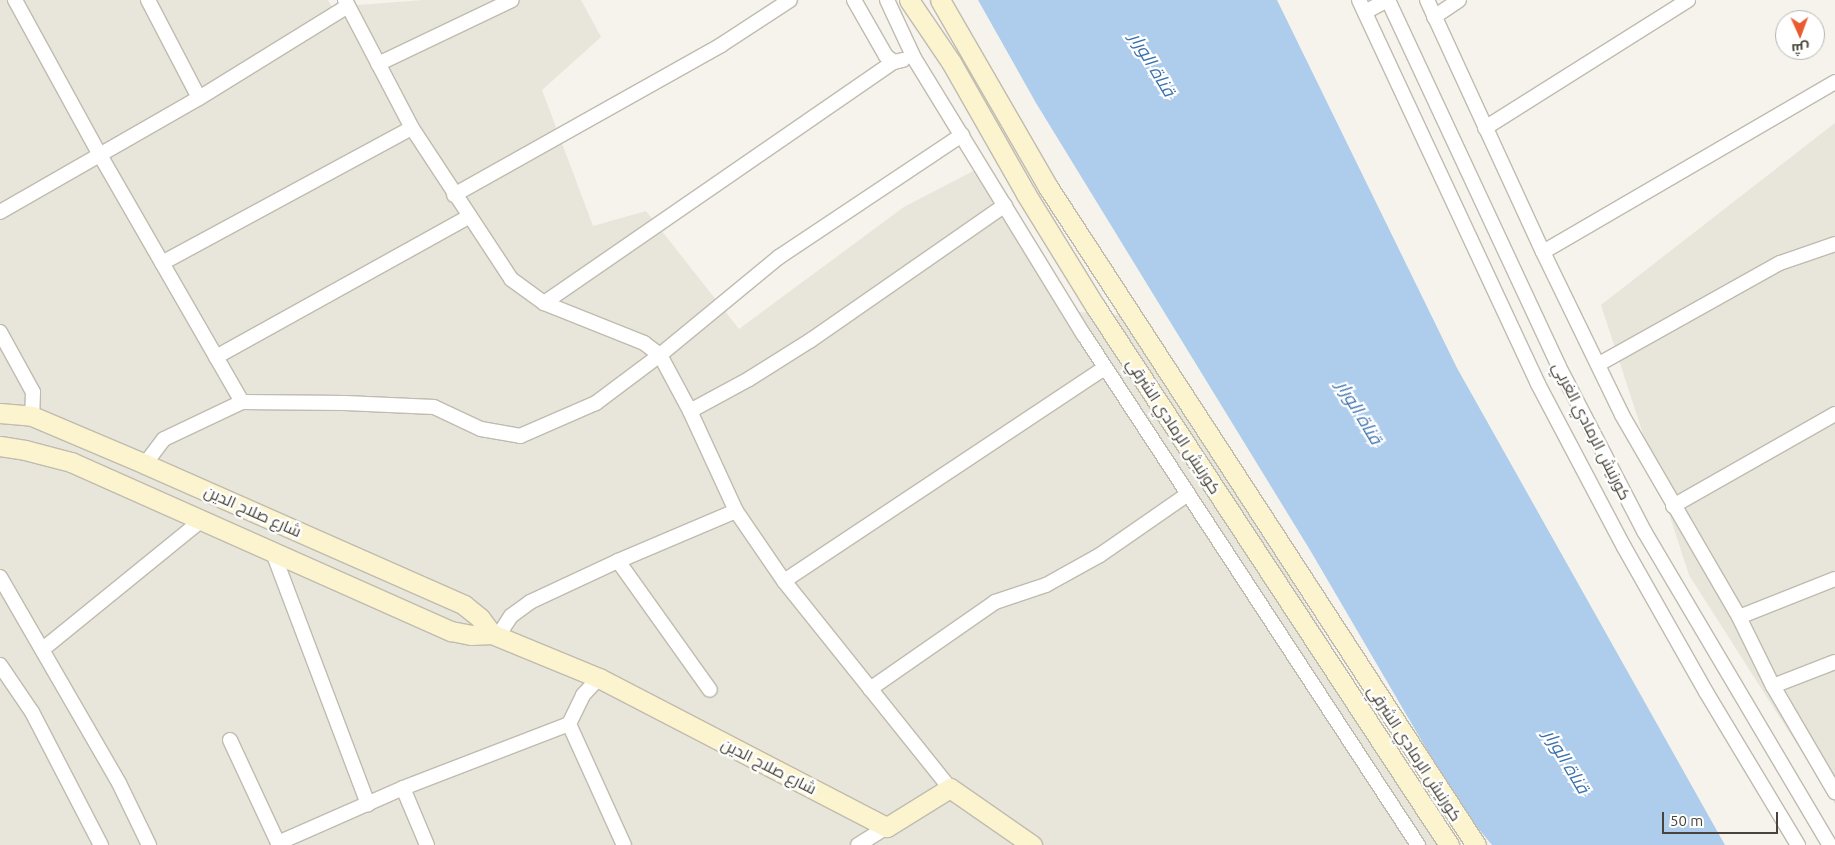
<!DOCTYPE html>
<meta charset="utf-8">
<style>
body{margin:0}
#map{position:relative;width:1835px;height:845px;overflow:hidden;background:#f5f3ec;font-family:Ubuntu,Cairo,sans-serif}
div>[style]{position:absolute}
.residential>*{inset:0;background:#e8e5da}
.water>*{inset:0;background:#aecdec}
.roads{filter:drop-shadow(1px 0 #c0bbaf) drop-shadow(-1px 0 #c0bbaf) drop-shadow(0 1px #c0bbaf) drop-shadow(0 -1px #c0bbaf)}
.street>*{height:14px;margin:-7px;padding:0 7px;transform-origin:7px;border-radius:7px;background:#fff}
.secondary>*{height:19px;margin:-9.5px;padding:0 9.5px;transform-origin:9.5px;border-radius:9.5px;background:#fbf4cf}
span{translate:-50% -50%;white-space:nowrap;text-align:center;line-height:1.15;-webkit-text-stroke:4.5px #fff;paint-order:stroke}
.street-label{font-size:16px;color:#48443a}
.water-label{font-size:18px;color:#3a72ad;font-style:italic}
.north{position:absolute;left:1775px;top:10px;width:50px;height:50px;box-sizing:border-box;background:#fff;border:1px solid #b6b4b0;border-radius:50%;rotate:178deg;font-size:14px;font-weight:700;line-height:20px;text-align:center;color:#48443a}
.north::after{content:'';display:block;margin:auto;width:18px;height:22px;background:#e95b2e;clip-path:polygon(50% 0,100% 100%,50% 72%,0 100%)}
.scale{position:absolute;left:1662px;top:812px;width:116px;height:22px;box-sizing:border-box;border:2px solid #48443a;border-top:0;padding-left:6px;font-size:15px;line-height:18px;white-space:nowrap;color:#48443a;-webkit-text-stroke:4px #fff;paint-order:stroke}
</style>
<div id="map">
<div class="residential">
<div style="clip-path:polygon(0 0,328px 0,332px 7px,423px 0,581px 0,601px 37px,542px 90px,593px 226px,646px 211px,739px 329px,904px 207px,977px 169px,1000px 207px,1079px 312px,1129px 316px,1407px 769px,1457px 845px,0 845px)"></div>
<div style="clip-path:polygon(1835px 123px,1835px 804px,1689px 575px,1601px 305px)"></div>
</div>
<div class="water">
<div style="clip-path:polygon(978px 0,1277px 0,1457px 368px,1725px 845px,1492px 845px,1461px 808px,1310px 550px,1036px 103px)"></div>
</div>
<div class="roads">
<div class="street">
<div style="left:15px;top:0;width:177px;rotate:61.3deg"></div>
<div style="left:100px;top:155px;width:285px;rotate:60.1deg"></div>
<div style="left:148px;top:0;width:110px;rotate:62.5deg"></div>
<div style="left:345px;top:0;width:144px;rotate:62.4deg"></div>
<div style="left:412px;top:128px;width:181px;rotate:56.7deg"></div>
<div style="left:511px;top:279px;width:41px;rotate:36deg"></div>
<div style="left:544px;top:303px;width:108px;rotate:21.8deg"></div>
<div style="left:644px;top:343px;width:20px;rotate:37deg"></div>
<div style="left:660px;top:355px;width:64px;rotate:61.8deg"></div>
<div style="left:690px;top:411px;width:110px;rotate:65.3deg"></div>
<div style="left:736px;top:511px;width:85px;rotate:55.6deg"></div>
<div style="left:784px;top:581px;width:265px;rotate:51.3deg"></div>
<div style="left:854px;top:0;width:64px;rotate:60.3deg"></div>
<div style="left:886px;top:56px;width:10px;rotate:37deg"></div>
<div style="left:894px;top:62px;width:9px;rotate:-13deg"></div>
<div style="left:887px;top:0;width:64px;rotate:65deg"></div>
<div style="left:914px;top:58px;width:325px;rotate:58.5deg"></div>
<div style="left:1084px;top:335px;width:610px;rotate:56.78deg"></div>
<div style="left:1359px;top:0;width:424px;rotate:65deg"></div>
<div style="left:1538px;top:384px;width:184px;rotate:62.2deg"></div>
<div style="left:1624px;top:547px;width:167px;rotate:60.5deg"></div>
<div style="left:1706px;top:692px;width:179px;rotate:59deg"></div>
<div style="left:1427px;top:0;width:277px;rotate:65.3deg"></div>
<div style="left:1543px;top:252px;width:181px;rotate:64.1deg"></div>
<div style="left:1622px;top:415px;width:233px;rotate:59.9deg"></div>
<div style="left:1739px;top:617px;width:77px;rotate:63.8deg"></div>
<div style="left:1773px;top:686px;width:123px;rotate:59.7deg"></div>
<div style="left:1365px;top:12px;width:26px;rotate:-28deg"></div>
<div style="left:1388px;top:0;width:405px;rotate:65deg"></div>
<div style="left:1559px;top:367px;width:185px;rotate:62.6deg"></div>
<div style="left:1644px;top:531px;width:365px;rotate:59.4deg"></div>
<div style="left:1434px;top:17px;width:30px;rotate:-34deg"></div>
<div style="left:378px;top:64px;width:148px;rotate:-25.5deg"></div>
<div style="left:1485px;top:128px;width:240px;rotate:-32.2deg"></div>
<div style="left:454px;top:195px;width:306px;rotate:-29.3deg"></div>
<div style="left:721px;top:45px;width:82px;rotate:-33.1deg"></div>
<div style="left:0;top:212px;width:229px;rotate:-29.8deg"></div>
<div style="left:199px;top:98px;width:175px;rotate:-31.7deg"></div>
<div style="left:1543px;top:252px;width:338px;rotate:-30.2deg"></div>
<div style="left:162px;top:263px;width:284px;rotate:-28.4deg"></div>
<div style="left:544px;top:303px;width:425px;rotate:-34.6deg"></div>
<div style="left:0;top:332px;width:68px;rotate:61.2deg"></div>
<div style="left:33px;top:392px;width:24px;rotate:92deg"></div>
<div style="left:216px;top:357px;width:289px;rotate:-29deg"></div>
<div style="left:1599px;top:364px;width:207px;rotate:-29.2deg"></div>
<div style="left:1780px;top:263px;width:58px;rotate:-19.1deg"></div>
<div style="left:690px;top:411px;width:67px;rotate:-28.5deg"></div>
<div style="left:749px;top:379px;width:73px;rotate:-32.2deg"></div>
<div style="left:811px;top:340px;width:236px;rotate:-34.8deg"></div>
<div style="left:145px;top:464px;width:31px;rotate:-53deg"></div>
<div style="left:164px;top:439px;width:86px;rotate:-25.4deg"></div>
<div style="left:242px;top:402px;width:103px;rotate:0.6deg"></div>
<div style="left:345px;top:403px;width:89px;rotate:2.6deg"></div>
<div style="left:434px;top:407px;width:52px;rotate:25.1deg"></div>
<div style="left:481px;top:429px;width:40px;rotate:10deg"></div>
<div style="left:520px;top:436px;width:83px;rotate:-23.5deg"></div>
<div style="left:596px;top:403px;width:80px;rotate:-36.9deg"></div>
<div style="left:660px;top:355px;width:154px;rotate:-39.5deg"></div>
<div style="left:779px;top:257px;width:220px;rotate:-33.7deg"></div>
<div style="left:1673px;top:506px;width:186px;rotate:-29.6deg"></div>
<div style="left:272px;top:550px;width:272px;rotate:69.3deg"></div>
<div style="left:618px;top:561px;width:158px;rotate:54.5deg"></div>
<div style="left:0;top:577px;width:238px;rotate:60deg"></div>
<div style="left:119px;top:783px;width:69px;rotate:64.2deg"></div>
<div style="left:784px;top:581px;width:385px;rotate:-33.6deg"></div>
<div style="left:1739px;top:617px;width:103px;rotate:-21.6deg"></div>
<div style="left:498px;top:636px;width:24px;rotate:-57deg"></div>
<div style="left:511px;top:616px;width:24px;rotate:-36deg"></div>
<div style="left:530px;top:602px;width:97px;rotate:-25deg"></div>
<div style="left:618px;top:561px;width:128px;rotate:-23deg"></div>
<div style="left:43px;top:649px;width:206px;rotate:-39.1deg"></div>
<div style="left:0;top:665px;width:57px;rotate:55.8deg"></div>
<div style="left:32px;top:712px;width:150px;rotate:62.6deg"></div>
<div style="left:1773px;top:686px;width:66px;rotate:-21.2deg"></div>
<div style="left:870px;top:689px;width:152px;rotate:-34.8deg"></div>
<div style="left:995px;top:602px;width:54px;rotate:-18.4deg"></div>
<div style="left:1046px;top:585px;width:62px;rotate:-29.1deg"></div>
<div style="left:1100px;top:555px;width:107px;rotate:-34.7deg"></div>
<div style="left:569px;top:724px;width:133px;rotate:65.6deg"></div>
<div style="left:230px;top:740px;width:116px;rotate:65deg"></div>
<div style="left:403px;top:788px;width:62px;rotate:67.2deg"></div>
<div style="left:278px;top:843px;width:137px;rotate:-23.7deg"></div>
<div style="left:403px;top:788px;width:178px;rotate:-21.1deg"></div>
<div style="left:569px;top:724px;width:32px;rotate:-64deg"></div>
<div style="left:583px;top:695px;width:23px;rotate:-47deg"></div>
<div style="left:858px;top:845px;width:34px;rotate:-32deg"></div>
</div>
<div class="secondary">
<div style="left:909px;top:0;width:75px;rotate:55.9deg"></div>
<div style="left:951px;top:62px;width:152px;rotate:60.4deg"></div>
<div style="left:1026px;top:194px;width:132px;rotate:58.4deg"></div>
<div style="left:1095px;top:306px;width:645px;rotate:56.7deg"></div>
<div style="left:940px;top:0;width:216px;rotate:60deg"></div>
<div style="left:1048px;top:187px;width:785px;rotate:56.96deg"></div>
<div style="left:0;top:413px;width:32px;rotate:5deg"></div>
<div style="left:32px;top:416px;width:123px;rotate:23deg"></div>
<div style="left:145px;top:464px;width:349px;rotate:23.8deg"></div>
<div style="left:464px;top:605px;width:21px;rotate:39deg"></div>
<div style="left:480px;top:618px;width:20px;rotate:53deg"></div>
<div style="left:0;top:446px;width:25px;rotate:9deg"></div>
<div style="left:25px;top:450px;width:48px;rotate:14.6deg"></div>
<div style="left:71px;top:462px;width:416px;rotate:24deg"></div>
<div style="left:451px;top:631px;width:20px;rotate:11deg"></div>
<div style="left:471px;top:635px;width:21px;rotate:-3deg"></div>
<div style="left:492px;top:634px;width:116px;rotate:22.4deg"></div>
<div style="left:599px;top:678px;width:324px;rotate:27.4deg"></div>
<div style="left:887px;top:827px;width:74px;rotate:-31.8deg"></div>
<div style="left:950px;top:788px;width:100px;rotate:34.8deg"></div>
</div>
</div>
<div class="street-label">
<span style="left:1174px;top:426px;rotate:57deg">كورنيش الرمادي الشرقي</span>
<span style="left:1592px;top:431px;rotate:63deg">كورنيش الرمادي الغربي</span>
<span style="left:253px;top:511px;rotate:24deg">شارع صلاح الدين</span>
<span style="left:1415px;top:753px;rotate:57deg">كورنيش الرمادي الشرقي</span>
<span style="left:769px;top:766px;rotate:27deg">شارع صلاح الدين</span>
</div>
<div class="water-label">
<span style="left:1153px;top:64px;rotate:59deg">قناة الورار</span>
<span style="left:1360px;top:412px;rotate:59deg">قناة الورار</span>
<span style="left:1567px;top:761px;rotate:59deg">قناة الورار</span>
</div>
<div class="north">ش</div>
<div class="scale">50 m</div>
</div>
